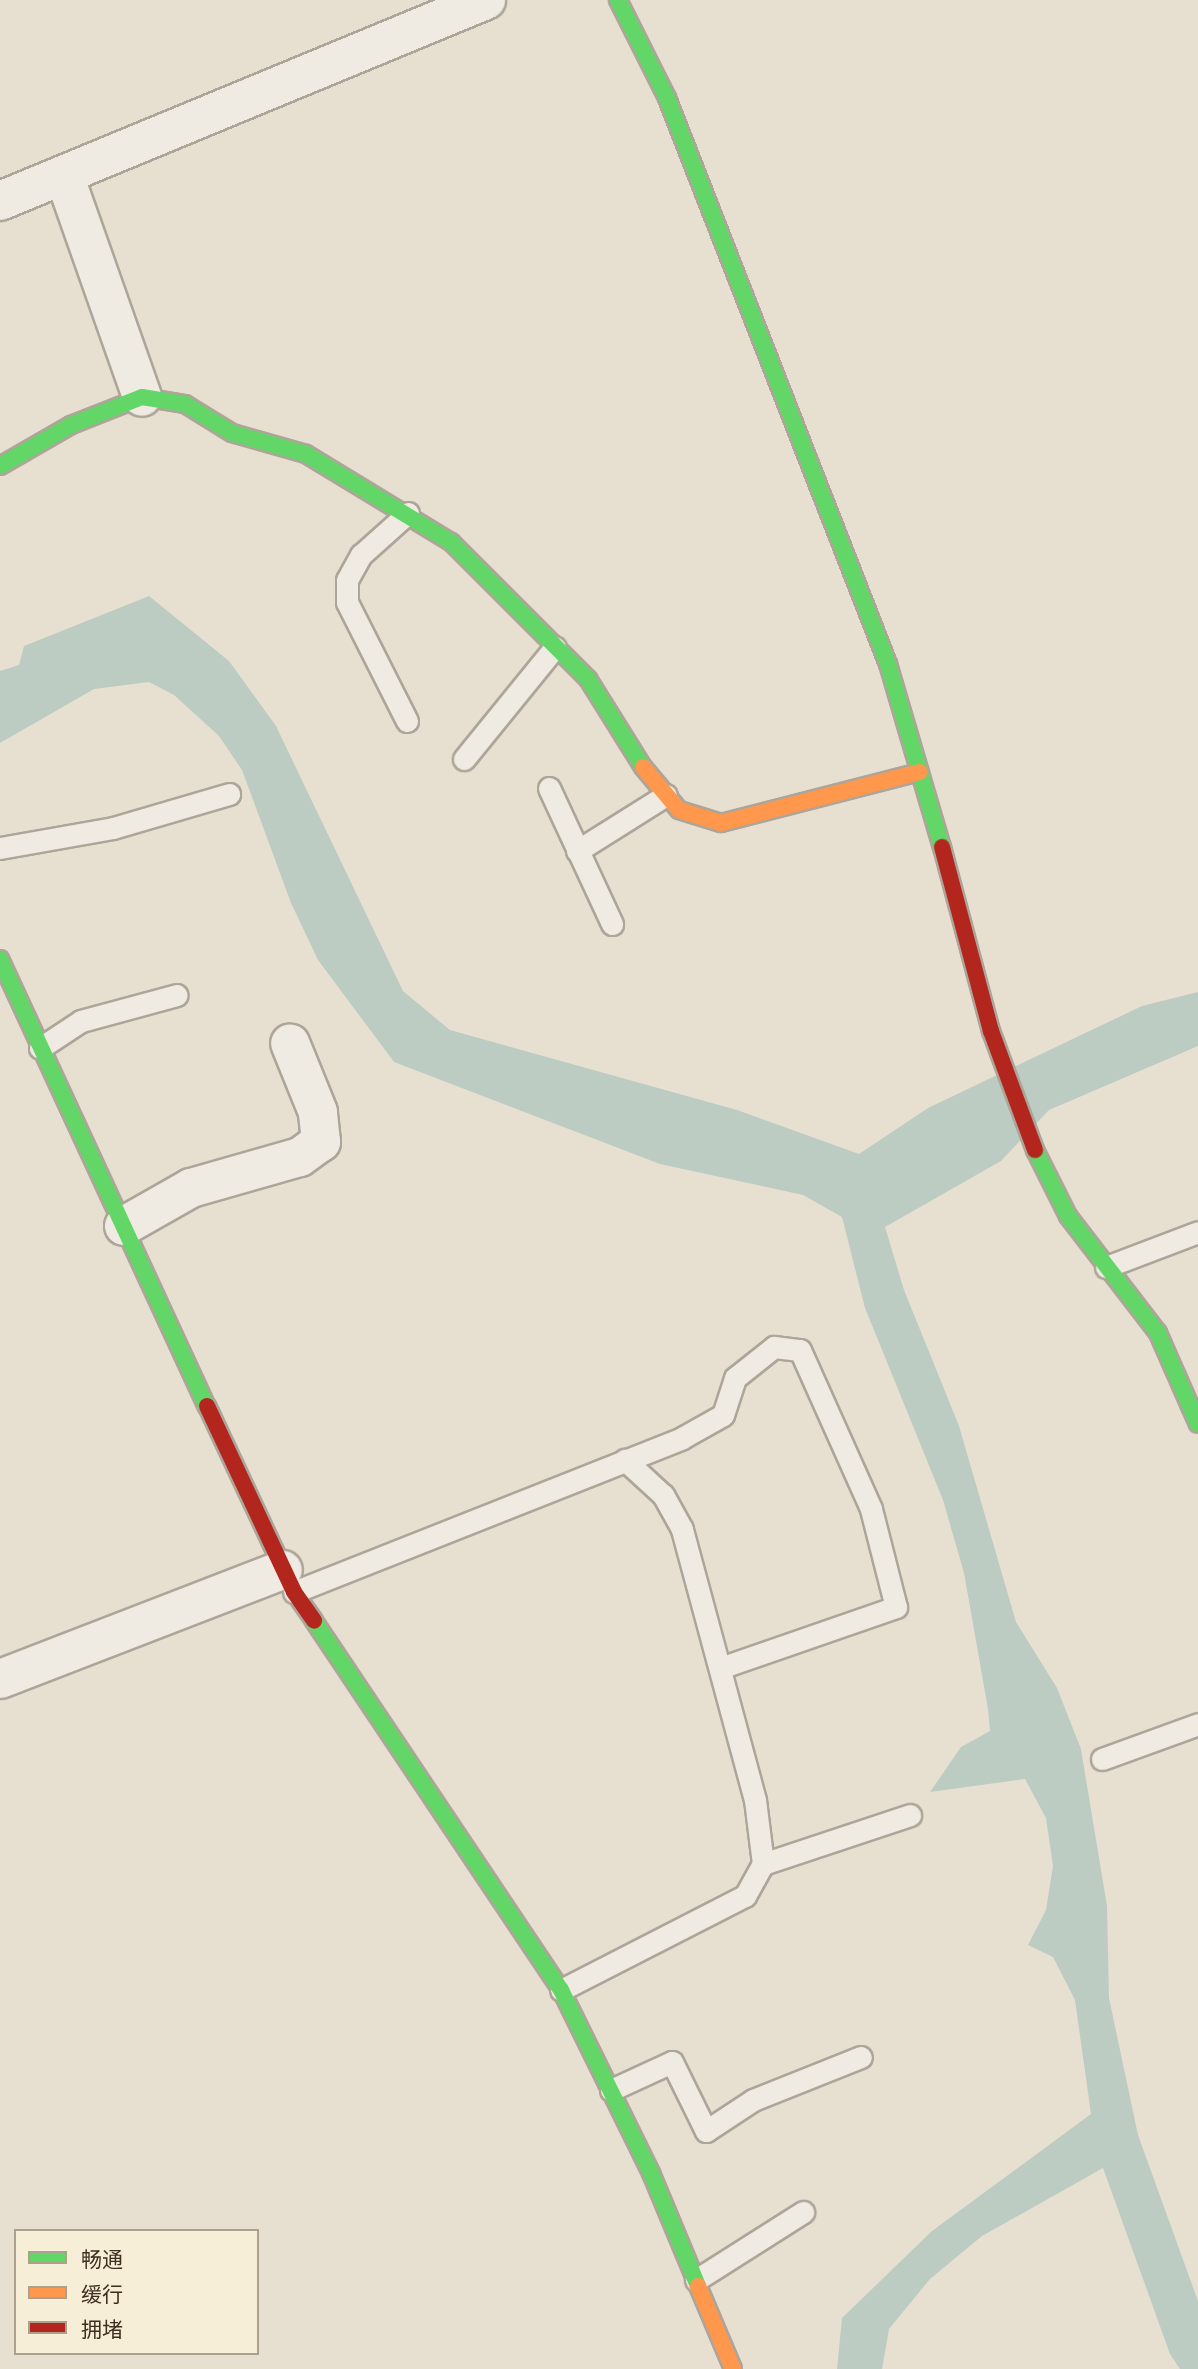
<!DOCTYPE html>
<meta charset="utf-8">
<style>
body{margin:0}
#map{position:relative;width:1198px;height:2369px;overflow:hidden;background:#e7e0d1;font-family:"IBM Plex Serif","Noto Sans SC",serif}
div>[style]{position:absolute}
.water>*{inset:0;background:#bcccc2}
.roads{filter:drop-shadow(2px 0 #ada599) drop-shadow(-2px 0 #ada599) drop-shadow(0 2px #ada599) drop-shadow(0 -2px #ada599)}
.lane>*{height:21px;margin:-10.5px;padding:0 10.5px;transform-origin:10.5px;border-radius:10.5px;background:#efebe3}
.street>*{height:38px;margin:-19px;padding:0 19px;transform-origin:19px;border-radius:19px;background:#efebe3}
.fast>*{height:16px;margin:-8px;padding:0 8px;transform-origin:8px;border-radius:8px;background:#63d668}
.slow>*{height:16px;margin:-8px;padding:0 8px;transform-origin:8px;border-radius:8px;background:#ff974d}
.jam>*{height:16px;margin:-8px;padding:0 8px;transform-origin:8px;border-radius:8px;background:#b3261e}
span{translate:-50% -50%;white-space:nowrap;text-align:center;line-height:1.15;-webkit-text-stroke:7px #f7eed8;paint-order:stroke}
.legend{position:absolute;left:14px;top:2229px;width:245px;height:126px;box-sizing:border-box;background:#f7eed8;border:2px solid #ada18e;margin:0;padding:9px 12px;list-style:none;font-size:21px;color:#3d2e20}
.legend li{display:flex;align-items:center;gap:14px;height:35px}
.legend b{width:35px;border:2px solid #ada18e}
</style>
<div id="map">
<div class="water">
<div style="clip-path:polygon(149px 596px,229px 661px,276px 726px,403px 991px,450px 1030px,737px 1110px,859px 1154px,928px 1108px,1142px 1006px,1198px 992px,1198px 1046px,1049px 1110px,1001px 1161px,885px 1227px,904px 1290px,959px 1426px,1016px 1622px,1057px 1688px,1081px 1749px,1107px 1906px,1109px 1998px,1138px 2135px,1198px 2301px,1198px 2369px,1180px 2369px,1170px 2354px,1103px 2168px,982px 2236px,930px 2279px,889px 2329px,882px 2369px,837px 2369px,842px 2318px,932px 2231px,1091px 2114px,1075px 2000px,1053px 1957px,1028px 1945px,1046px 1910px,1053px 1866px,1046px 1818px,1025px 1779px,930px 1792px,961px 1747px,990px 1731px,988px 1709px,964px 1573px,943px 1500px,865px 1308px,842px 1217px,803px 1195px,660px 1164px,394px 1062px,318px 960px,291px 903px,242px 770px,219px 736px,174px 695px,149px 682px,94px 689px,0 743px,0 671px,19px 665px,24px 646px)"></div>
</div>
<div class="roads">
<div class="lane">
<div style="left:407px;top:721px;width:133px;rotate:-116.8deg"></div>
<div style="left:347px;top:602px;width:22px;rotate:-90deg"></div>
<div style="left:347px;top:580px;width:29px;rotate:-61deg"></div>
<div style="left:361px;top:555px;width:63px;rotate:-41.8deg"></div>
<div style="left:464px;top:759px;width:144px;rotate:-50.9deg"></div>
<div style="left:549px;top:788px;width:150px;rotate:65.1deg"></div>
<div style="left:0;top:848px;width:115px;rotate:-10deg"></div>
<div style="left:113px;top:828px;width:121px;rotate:-16.3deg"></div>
<div style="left:577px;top:851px;width:105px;rotate:-32.2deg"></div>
<div style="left:40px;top:1048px;width:49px;rotate:-33.4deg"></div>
<div style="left:81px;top:1021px;width:99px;rotate:-15.2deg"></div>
<div style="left:1106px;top:1267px;width:98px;rotate:-20.8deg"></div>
<div style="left:294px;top:1592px;width:417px;rotate:-21.6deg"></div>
<div style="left:682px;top:1438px;width:47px;rotate:-29.3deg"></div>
<div style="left:723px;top:1415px;width:39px;rotate:-72deg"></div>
<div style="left:735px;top:1378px;width:50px;rotate:-38.5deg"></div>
<div style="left:774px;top:1347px;width:26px;rotate:7deg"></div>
<div style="left:800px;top:1350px;width:174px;rotate:65.9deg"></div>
<div style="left:871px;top:1509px;width:101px;rotate:75.7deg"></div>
<div style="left:896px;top:1607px;width:186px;rotate:160.9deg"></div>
<div style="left:1102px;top:1759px;width:102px;rotate:-20deg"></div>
<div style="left:763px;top:1864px;width:155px;rotate:-18.4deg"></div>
<div style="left:561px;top:1990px;width:207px;rotate:-27.1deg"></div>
<div style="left:745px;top:1896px;width:37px;rotate:-61deg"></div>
<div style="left:763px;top:1864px;width:64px;rotate:-97.1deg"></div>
<div style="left:755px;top:1800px;width:281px;rotate:-105.1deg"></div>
<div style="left:682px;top:1529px;width:39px;rotate:-119deg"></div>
<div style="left:663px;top:1495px;width:52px;rotate:-137.4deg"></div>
<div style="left:611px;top:2090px;width:67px;rotate:-24.7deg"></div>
<div style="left:672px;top:2062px;width:77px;rotate:63.8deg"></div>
<div style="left:706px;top:2131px;width:56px;rotate:-33.4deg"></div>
<div style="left:753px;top:2100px;width:116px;rotate:-21.7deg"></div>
<div style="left:696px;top:2280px;width:127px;rotate:-32.4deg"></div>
</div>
<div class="street">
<div style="left:64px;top:175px;width:235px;rotate:70.6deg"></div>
<div style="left:0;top:201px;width:526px;rotate:-22.47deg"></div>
<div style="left:124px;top:1226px;width:77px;rotate:-29.6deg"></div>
<div style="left:191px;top:1188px;width:113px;rotate:-15.9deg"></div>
<div style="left:300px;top:1157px;width:26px;rotate:-36deg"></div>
<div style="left:321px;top:1142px;width:30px;rotate:-96deg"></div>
<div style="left:318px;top:1112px;width:74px;rotate:-112.1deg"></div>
<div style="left:0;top:1679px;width:303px;rotate:-21.1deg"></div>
</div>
<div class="fast">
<div style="left:618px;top:0;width:110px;rotate:63.4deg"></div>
<div style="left:667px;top:98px;width:608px;rotate:68.67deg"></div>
<div style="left:888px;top:664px;width:191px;rotate:73.6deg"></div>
<div style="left:0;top:466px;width:82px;rotate:-30deg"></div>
<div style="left:71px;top:425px;width:76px;rotate:-21.5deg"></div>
<div style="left:142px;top:397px;width:44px;rotate:9.2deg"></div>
<div style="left:185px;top:404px;width:55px;rotate:31.7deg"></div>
<div style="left:232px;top:433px;width:77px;rotate:15.8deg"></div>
<div style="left:306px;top:454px;width:170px;rotate:31.3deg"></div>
<div style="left:451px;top:542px;width:194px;rotate:45deg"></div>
<div style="left:588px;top:679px;width:104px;rotate:58deg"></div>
<div style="left:0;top:959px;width:493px;rotate:65.2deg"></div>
<div style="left:1035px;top:1150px;width:74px;rotate:63.4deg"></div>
<div style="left:1068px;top:1216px;width:148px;rotate:52.4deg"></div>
<div style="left:1158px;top:1333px;width:99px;rotate:66.3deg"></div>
<div style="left:314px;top:1621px;width:444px;rotate:56.2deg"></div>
<div style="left:561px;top:1990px;width:204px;rotate:63.8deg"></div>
<div style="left:651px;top:2173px;width:122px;rotate:67.4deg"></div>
</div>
<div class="slow">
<div style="left:643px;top:767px;width:56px;rotate:50.1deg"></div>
<div style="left:679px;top:810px;width:44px;rotate:17.2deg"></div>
<div style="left:721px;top:823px;width:205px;rotate:-14.4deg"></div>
<div style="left:698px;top:2286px;width:90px;rotate:67.1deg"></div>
</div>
<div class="jam">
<div style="left:942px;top:847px;width:190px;rotate:75.1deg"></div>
<div style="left:991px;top:1031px;width:127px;rotate:69.7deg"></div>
<div style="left:207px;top:1406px;width:205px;rotate:64.9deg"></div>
<div style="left:294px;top:1592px;width:35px;rotate:55deg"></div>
</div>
</div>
<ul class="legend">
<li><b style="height:9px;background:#63d668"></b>畅通</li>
<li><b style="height:9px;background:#ff974d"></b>缓行</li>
<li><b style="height:9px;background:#b3261e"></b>拥堵</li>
</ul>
</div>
